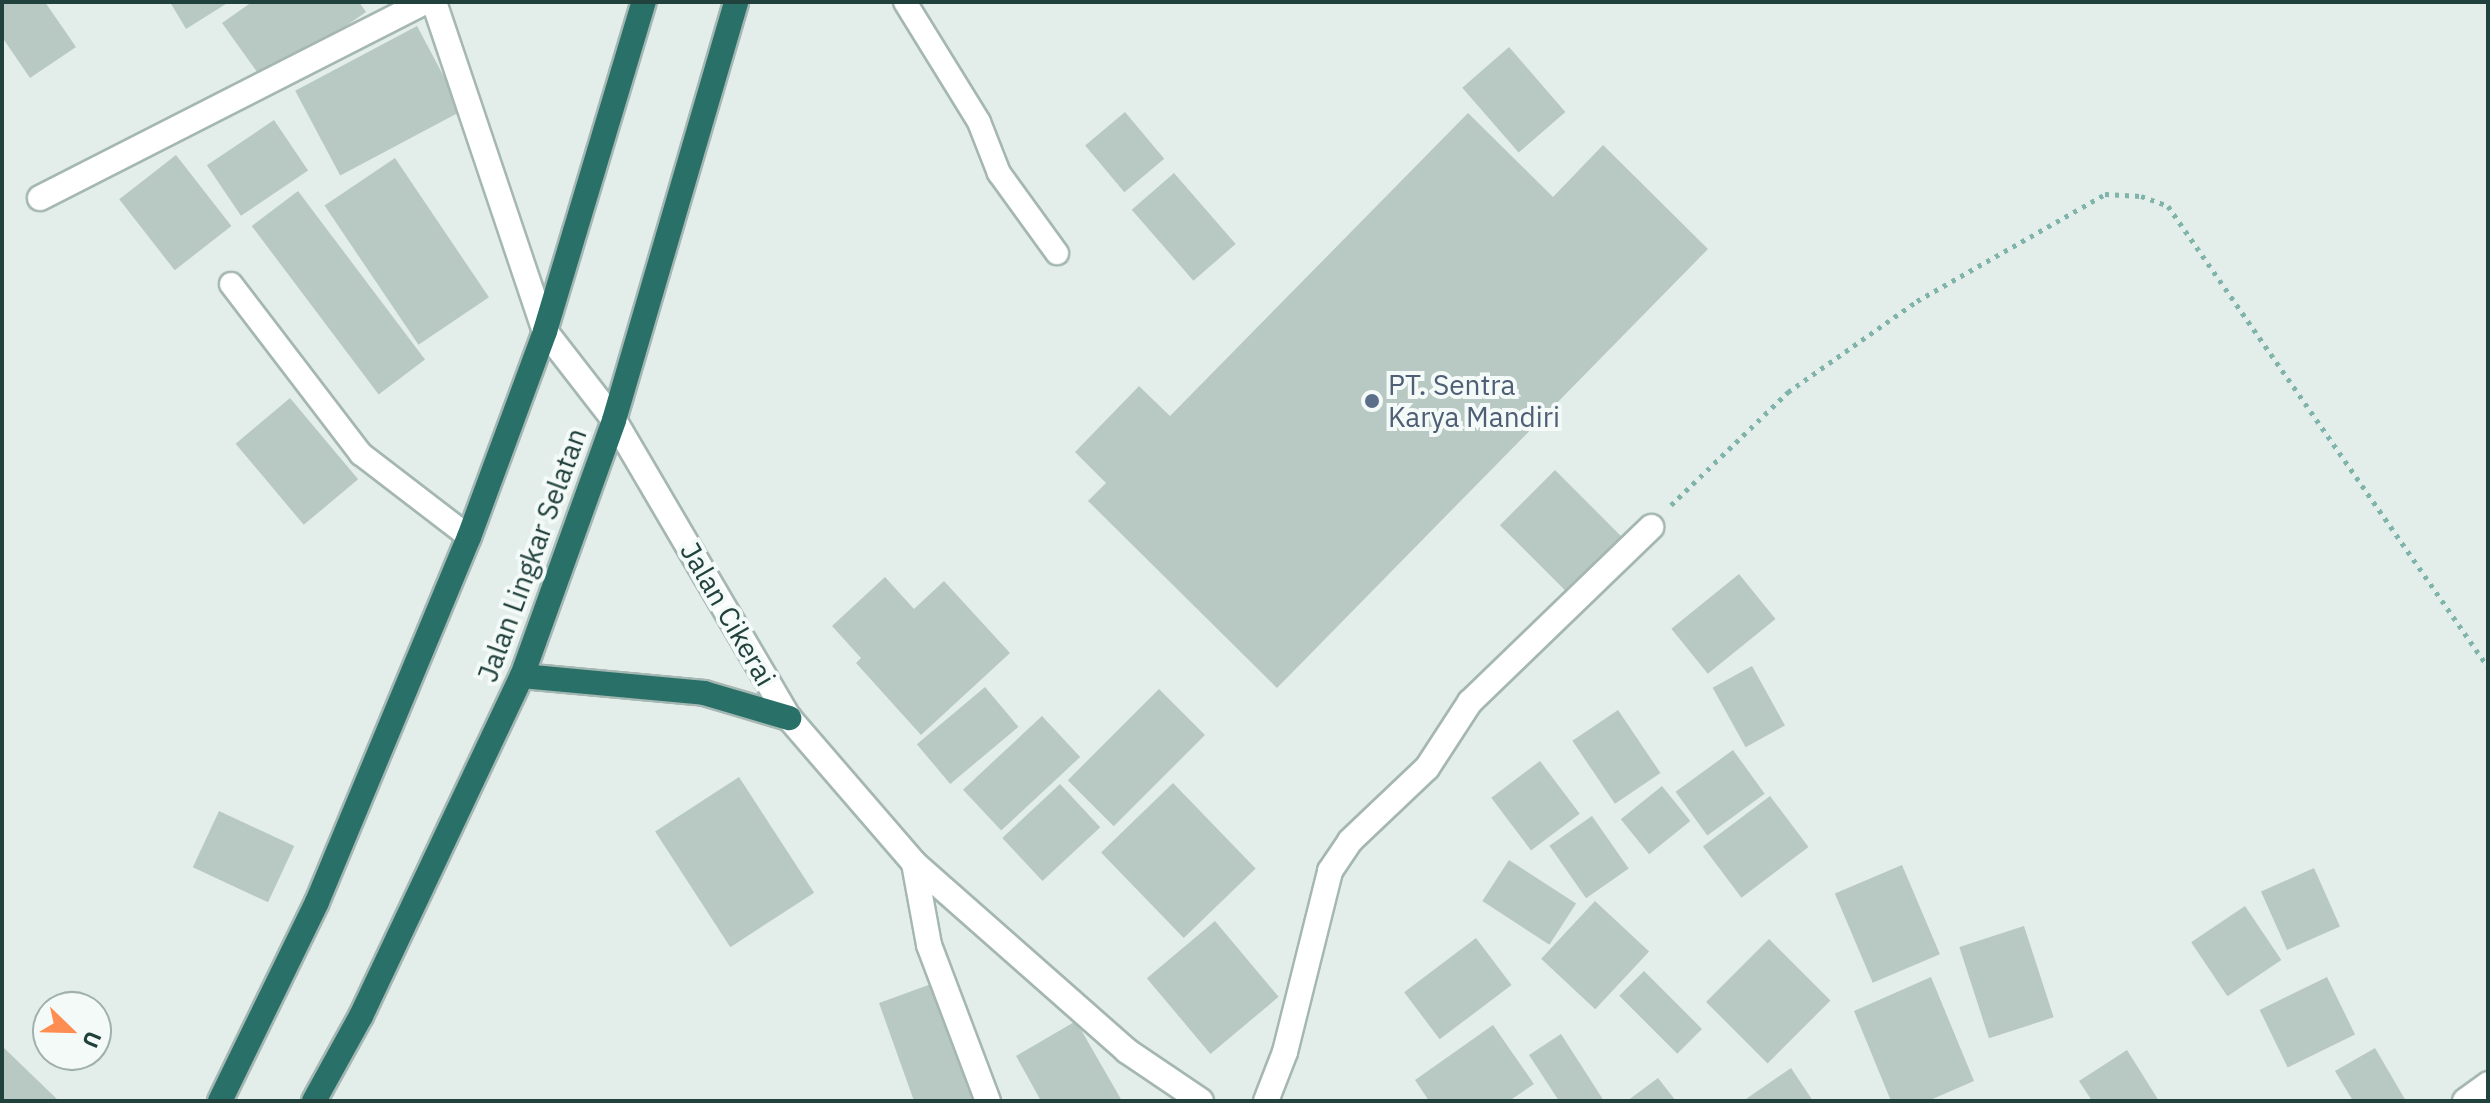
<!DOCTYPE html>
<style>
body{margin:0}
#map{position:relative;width:2490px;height:1103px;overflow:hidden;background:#e3eeea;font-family:"IBM Plex Sans",sans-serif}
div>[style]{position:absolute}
.building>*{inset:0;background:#b8c9c4;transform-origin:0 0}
.path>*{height:5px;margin-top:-2.5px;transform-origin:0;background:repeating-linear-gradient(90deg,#80b4aa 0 4px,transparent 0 10px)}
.roads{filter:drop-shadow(2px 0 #a5b7b2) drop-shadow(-2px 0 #a5b7b2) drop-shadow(0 2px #a5b7b2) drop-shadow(0 -2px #a5b7b2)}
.lane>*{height:22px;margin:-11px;padding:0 11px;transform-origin:11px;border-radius:11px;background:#fff}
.street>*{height:24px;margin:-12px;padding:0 12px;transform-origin:12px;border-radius:12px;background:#fff}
.secondary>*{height:24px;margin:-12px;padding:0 12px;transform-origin:12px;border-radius:12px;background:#fff}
.highway>*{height:24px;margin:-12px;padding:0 12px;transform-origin:12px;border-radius:12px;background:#297069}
.dots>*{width:22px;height:22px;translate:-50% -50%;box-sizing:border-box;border:4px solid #f4faf8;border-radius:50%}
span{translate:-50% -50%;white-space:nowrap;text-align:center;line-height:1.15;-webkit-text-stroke:8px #f4faf8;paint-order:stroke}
.service-label{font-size:28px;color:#4e5e75}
.left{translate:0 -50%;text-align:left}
.street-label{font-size:28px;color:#21413c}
.frame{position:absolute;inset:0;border:4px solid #21413c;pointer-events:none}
.north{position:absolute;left:32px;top:991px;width:80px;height:80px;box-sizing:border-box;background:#f4faf8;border:2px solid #a0b0ad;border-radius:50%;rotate:113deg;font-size:22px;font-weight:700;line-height:32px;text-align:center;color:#21413c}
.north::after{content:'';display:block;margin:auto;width:28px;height:36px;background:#fe8d51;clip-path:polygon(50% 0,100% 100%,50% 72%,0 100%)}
</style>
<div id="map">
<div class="building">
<div style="clip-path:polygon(2px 2px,45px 2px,76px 47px,30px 78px,2px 37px)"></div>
<div style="clip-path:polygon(170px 2px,229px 2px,186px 29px)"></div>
<div style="clip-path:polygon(252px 2px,359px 2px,366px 12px,265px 83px,222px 23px)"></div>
<div style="left:417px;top:26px;width:96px;height:138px;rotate:62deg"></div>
<div style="left:1509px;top:47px;width:86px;height:62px;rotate:49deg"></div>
<div style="left:1125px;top:112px;width:61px;height:52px;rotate:50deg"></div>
<div style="clip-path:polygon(1468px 113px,1553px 197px,1603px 145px,1708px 249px,1277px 688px,1088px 501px,1106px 483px,1075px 452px,1139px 386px,1170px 416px)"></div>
<div style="left:274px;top:120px;width:61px;height:81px;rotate:56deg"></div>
<div style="left:176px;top:155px;width:90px;height:72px;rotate:52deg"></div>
<div style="left:395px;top:158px;width:168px;height:85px;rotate:56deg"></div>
<div style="left:1174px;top:173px;width:94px;height:56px;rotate:49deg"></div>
<div style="left:298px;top:191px;width:211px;height:58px;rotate:53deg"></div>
<div style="left:290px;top:398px;width:106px;height:71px;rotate:50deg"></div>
<div style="left:1555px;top:470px;width:101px;height:78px;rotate:45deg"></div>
<div style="left:1739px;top:574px;width:58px;height:87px;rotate:51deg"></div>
<div style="clip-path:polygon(885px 577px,914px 609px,944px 581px,1010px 653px,921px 735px,856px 663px,861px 658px,832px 626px)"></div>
<div style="left:1752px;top:666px;width:68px;height:45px;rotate:61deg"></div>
<div style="left:985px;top:687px;width:52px;height:89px;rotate:50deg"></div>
<div style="left:1159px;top:689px;width:65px;height:129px;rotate:45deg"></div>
<div style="left:1618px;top:710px;width:76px;height:55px;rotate:56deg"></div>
<div style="left:1042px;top:716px;width:56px;height:108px;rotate:47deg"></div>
<div style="left:1733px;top:750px;width:54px;height:71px;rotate:54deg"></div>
<div style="left:1540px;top:761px;width:66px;height:61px;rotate:53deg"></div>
<div style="left:739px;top:777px;width:138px;height:100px;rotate:57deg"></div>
<div style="left:1173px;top:783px;width:119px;height:100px;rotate:46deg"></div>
<div style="left:1060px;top:784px;width:59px;height:79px;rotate:47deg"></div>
<div style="left:1662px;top:786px;width:45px;height:53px;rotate:51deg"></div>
<div style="left:1770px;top:796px;width:64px;height:84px;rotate:53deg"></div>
<div style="left:219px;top:811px;width:83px;height:62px;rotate:25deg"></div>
<div style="left:1592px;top:816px;width:64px;height:52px;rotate:55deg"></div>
<div style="left:1509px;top:860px;width:80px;height:49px;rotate:33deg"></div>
<div style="left:1902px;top:865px;width:97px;height:73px;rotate:67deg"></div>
<div style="left:2314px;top:868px;width:64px;height:58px;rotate:66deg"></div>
<div style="left:1595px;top:901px;width:74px;height:79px;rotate:43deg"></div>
<div style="left:2245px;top:906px;width:65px;height:65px;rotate:56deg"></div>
<div style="left:1215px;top:921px;width:99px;height:89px;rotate:50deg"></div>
<div style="left:2024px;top:926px;width:96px;height:68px;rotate:72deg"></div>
<div style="left:1476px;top:938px;width:59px;height:90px;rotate:53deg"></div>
<div style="left:1769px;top:939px;width:87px;height:89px;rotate:45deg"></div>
<div style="left:1644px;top:971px;width:82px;height:35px;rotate:45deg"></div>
<div style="clip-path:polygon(1931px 977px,1974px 1081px,1928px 1101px,1891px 1101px,1854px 1011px)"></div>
<div style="left:2327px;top:977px;width:64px;height:75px;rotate:64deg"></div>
<div style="clip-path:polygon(934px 983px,975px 1101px,914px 1101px,879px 1003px)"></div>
<div style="clip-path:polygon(1076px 1021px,1122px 1101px,1041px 1101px,1016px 1056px)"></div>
<div style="clip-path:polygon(1493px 1025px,1534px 1084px,1509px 1101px,1429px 1101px,1415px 1080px)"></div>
<div style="clip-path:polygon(1561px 1034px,1604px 1101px,1559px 1101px,1529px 1055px)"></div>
<div style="clip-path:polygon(2px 1046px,59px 1101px,2px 1101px)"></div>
<div style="clip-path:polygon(2375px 1048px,2406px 1101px,2353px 1101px,2335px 1071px)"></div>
<div style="clip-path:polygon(2127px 1050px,2159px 1101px,2092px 1101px,2079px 1081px)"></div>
<div style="clip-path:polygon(1791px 1068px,1813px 1101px,1748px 1101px,1746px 1099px)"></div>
<div style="clip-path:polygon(1658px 1078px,1676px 1101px,1627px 1101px)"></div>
</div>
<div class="path">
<div style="left:1671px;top:505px;width:163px;rotate:-44deg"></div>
<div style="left:1788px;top:392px;width:158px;rotate:-35.2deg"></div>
<div style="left:1917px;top:301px;width:216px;rotate:-29.6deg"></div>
<div style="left:2105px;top:194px;width:36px;rotate:3deg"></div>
<div style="left:2141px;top:196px;width:29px;rotate:20deg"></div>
<div style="left:2168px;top:206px;width:561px;rotate:55.23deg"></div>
</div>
<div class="roads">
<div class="lane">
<div style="left:905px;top:2px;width:141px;rotate:58.3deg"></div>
<div style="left:979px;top:122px;width:55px;rotate:68.6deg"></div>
<div style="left:999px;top:173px;width:99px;rotate:54.1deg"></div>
<div style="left:231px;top:284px;width:214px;rotate:52.6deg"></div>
<div style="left:361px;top:454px;width:136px;rotate:37.5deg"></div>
</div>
<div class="street">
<div style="left:40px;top:198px;width:431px;rotate:-27deg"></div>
<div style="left:914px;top:863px;width:83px;rotate:79.6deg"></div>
<div style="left:929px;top:945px;width:167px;rotate:69.3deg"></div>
<div style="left:1266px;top:1101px;width:53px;rotate:-68.8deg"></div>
<div style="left:1285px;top:1052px;width:187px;rotate:-76deg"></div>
<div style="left:1330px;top:871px;width:36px;rotate:-56deg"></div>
<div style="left:1350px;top:841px;width:106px;rotate:-43.5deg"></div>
<div style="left:1427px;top:768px;width:79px;rotate:-56.9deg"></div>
<div style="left:1470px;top:702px;width:252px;rotate:-44deg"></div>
<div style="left:2465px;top:1101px;width:29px;rotate:-36deg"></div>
</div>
<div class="secondary">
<div style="left:434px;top:2px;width:347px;rotate:71.4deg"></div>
<div style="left:545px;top:331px;width:113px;rotate:52.2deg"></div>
<div style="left:614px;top:420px;width:346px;rotate:59.6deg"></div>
<div style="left:789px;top:718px;width:191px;rotate:49.2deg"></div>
<div style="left:914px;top:863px;width:284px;rotate:41.4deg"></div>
<div style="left:1127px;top:1051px;width:89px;rotate:34deg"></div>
</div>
<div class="highway">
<div style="left:522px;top:676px;width:183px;rotate:5.3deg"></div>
<div style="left:704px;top:693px;width:89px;rotate:16.4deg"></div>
<div style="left:220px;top:1101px;width:221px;rotate:-64deg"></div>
<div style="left:317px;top:902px;width:395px;rotate:-67.4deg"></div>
<div style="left:469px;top:537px;width:220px;rotate:-69.7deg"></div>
<div style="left:545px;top:331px;width:344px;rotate:-73.3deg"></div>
<div style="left:314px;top:1101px;width:97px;rotate:-61.1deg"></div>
<div style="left:361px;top:1016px;width:376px;rotate:-64.7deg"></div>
<div style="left:522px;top:676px;width:272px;rotate:-70.2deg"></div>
<div style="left:614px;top:420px;width:435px;rotate:-73.7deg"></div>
</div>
</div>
<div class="dots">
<div style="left:1372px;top:401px;background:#5c6f8a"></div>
</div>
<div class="service-label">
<span class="left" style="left:1388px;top:401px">PT. Sentra<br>Karya Mandiri</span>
</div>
<div class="street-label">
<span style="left:532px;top:555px;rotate:-70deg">Jalan Lingkar Selatan</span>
<span style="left:728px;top:614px;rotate:60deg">Jalan Cikerai</span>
</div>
<div class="frame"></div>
<div class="north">U</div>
</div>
